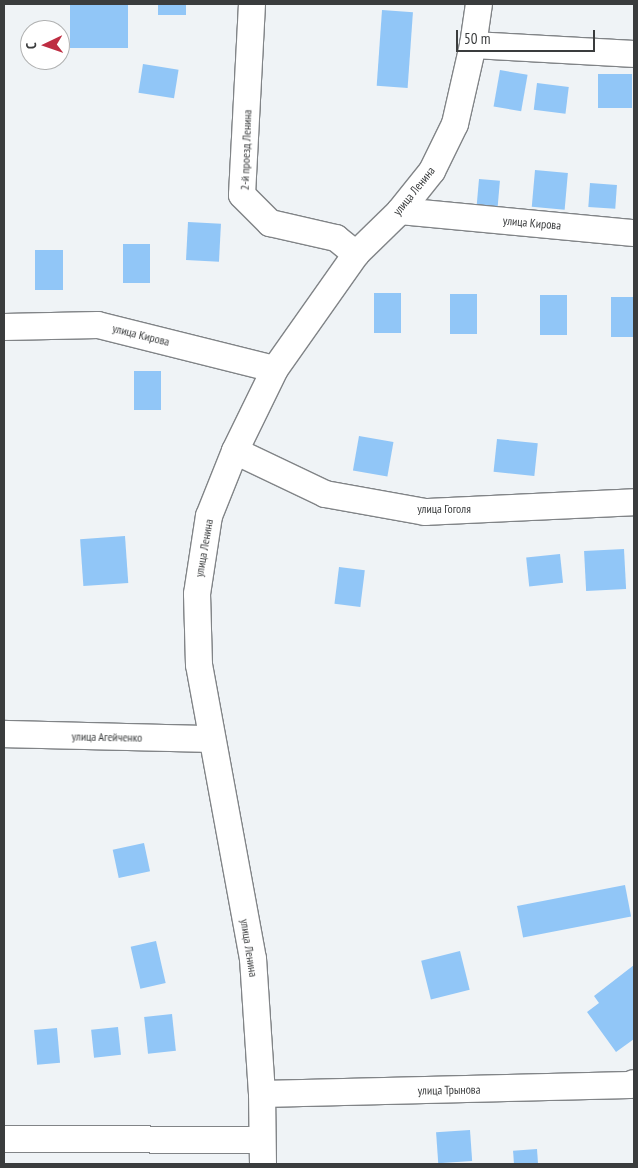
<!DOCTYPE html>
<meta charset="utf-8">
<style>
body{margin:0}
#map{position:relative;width:638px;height:1168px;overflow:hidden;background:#eff3f6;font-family:"PT Sans Narrow",sans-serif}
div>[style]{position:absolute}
.building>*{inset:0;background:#91c6f7;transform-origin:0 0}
.roads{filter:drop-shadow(1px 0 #818487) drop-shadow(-1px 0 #818487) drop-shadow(0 1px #818487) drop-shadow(0 -1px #818487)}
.minor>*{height:26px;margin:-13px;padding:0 13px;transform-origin:13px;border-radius:13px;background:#fff}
span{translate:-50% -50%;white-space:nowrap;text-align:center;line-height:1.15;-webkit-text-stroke:4.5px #fff;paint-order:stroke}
.street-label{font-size:12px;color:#3a3c3d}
.frame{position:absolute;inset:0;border:5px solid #3a3c3d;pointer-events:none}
.north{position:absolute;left:20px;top:20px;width:50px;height:50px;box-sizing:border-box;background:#fff;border:1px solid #b0b1b1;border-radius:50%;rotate:267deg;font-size:14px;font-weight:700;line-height:20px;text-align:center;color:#3a3c3d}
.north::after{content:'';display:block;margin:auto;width:18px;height:22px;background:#be2d42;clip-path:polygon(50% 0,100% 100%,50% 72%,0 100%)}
.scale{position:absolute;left:456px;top:30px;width:139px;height:22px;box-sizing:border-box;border:2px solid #3a3c3d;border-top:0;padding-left:6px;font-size:15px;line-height:18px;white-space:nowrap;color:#3a3c3d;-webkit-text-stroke:4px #fff;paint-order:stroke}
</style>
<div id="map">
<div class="building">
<div style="left:70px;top:4px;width:58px;height:44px"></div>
<div style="left:158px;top:4px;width:28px;height:11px"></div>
<div style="left:382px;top:10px;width:31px;height:76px;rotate:4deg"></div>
<div style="left:143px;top:64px;width:36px;height:29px;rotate:9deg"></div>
<div style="left:500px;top:70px;width:28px;height:37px;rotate:10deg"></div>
<div style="left:598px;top:74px;width:34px;height:34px"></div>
<div style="left:537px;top:83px;width:32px;height:27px;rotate:7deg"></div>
<div style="left:535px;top:170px;width:33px;height:37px;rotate:5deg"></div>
<div style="left:479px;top:179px;width:21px;height:28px;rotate:5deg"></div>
<div style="left:590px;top:183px;width:27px;height:24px;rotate:4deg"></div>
<div style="left:188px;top:222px;width:33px;height:38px;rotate:3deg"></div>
<div style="left:123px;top:244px;width:27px;height:39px"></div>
<div style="left:35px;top:250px;width:28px;height:40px"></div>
<div style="left:374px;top:293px;width:27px;height:40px"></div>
<div style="left:450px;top:294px;width:27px;height:40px"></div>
<div style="left:540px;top:295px;width:27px;height:40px"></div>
<div style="left:611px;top:297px;width:23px;height:40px"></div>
<div style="left:134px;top:371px;width:27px;height:39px"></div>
<div style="left:359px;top:436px;width:35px;height:35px;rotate:10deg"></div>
<div style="left:497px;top:439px;width:41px;height:33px;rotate:6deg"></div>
<div style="left:125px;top:536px;width:47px;height:45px;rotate:86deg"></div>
<div style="left:624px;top:549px;width:40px;height:40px;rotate:87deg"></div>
<div style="left:560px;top:554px;width:29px;height:34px;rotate:84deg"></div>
<div style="left:339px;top:567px;width:26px;height:37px;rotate:7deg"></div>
<div style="left:144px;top:843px;width:29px;height:32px;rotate:78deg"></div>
<div style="left:625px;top:885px;width:32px;height:110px;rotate:79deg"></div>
<div style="left:156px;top:941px;width:43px;height:26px;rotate:77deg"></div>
<div style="left:460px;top:951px;width:40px;height:40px;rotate:76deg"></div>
<div style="clip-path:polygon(634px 965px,634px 1039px,616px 1052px,587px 1012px,599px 1003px,594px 996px)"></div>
<div style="left:172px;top:1014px;width:37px;height:28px;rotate:84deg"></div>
<div style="left:118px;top:1027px;width:28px;height:27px;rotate:84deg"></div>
<div style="left:57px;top:1028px;width:35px;height:23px;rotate:85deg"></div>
<div style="left:470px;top:1130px;width:31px;height:34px;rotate:86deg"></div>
<div style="left:537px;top:1149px;width:15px;height:24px;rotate:86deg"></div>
</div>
<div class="roads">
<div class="minor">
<div style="left:252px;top:4px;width:191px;rotate:93deg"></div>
<div style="left:242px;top:195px;width:40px;rotate:45deg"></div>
<div style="left:270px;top:223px;width:68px;rotate:12.8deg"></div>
<div style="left:336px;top:238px;width:26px;rotate:39deg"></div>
<div style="left:473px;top:45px;width:161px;rotate:3.2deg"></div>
<div style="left:400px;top:211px;width:235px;rotate:5.4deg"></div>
<div style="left:4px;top:327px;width:94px;rotate:-1.2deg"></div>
<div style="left:98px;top:325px;width:182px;rotate:14deg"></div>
<div style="left:235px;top:451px;width:100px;rotate:25.5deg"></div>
<div style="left:325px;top:494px;width:102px;rotate:10.2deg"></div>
<div style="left:425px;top:512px;width:209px;rotate:-2.7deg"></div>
<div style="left:4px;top:734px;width:207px;rotate:1.4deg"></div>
<div style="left:262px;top:1094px;width:368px;rotate:-1.4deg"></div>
<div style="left:630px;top:1085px;width:4px;rotate:-27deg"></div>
<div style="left:4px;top:1139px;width:258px;rotate:0.2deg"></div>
<div style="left:263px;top:1164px;width:70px;rotate:-90.8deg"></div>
<div style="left:262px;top:1094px;width:135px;rotate:-93.8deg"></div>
<div style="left:253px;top:959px;width:299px;rotate:-100.4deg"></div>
<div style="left:199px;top:665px;width:71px;rotate:-91.6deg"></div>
<div style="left:197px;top:594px;width:79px;rotate:-81.3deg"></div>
<div style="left:209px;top:516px;width:70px;rotate:-68.2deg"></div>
<div style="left:235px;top:451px;width:91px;rotate:-64deg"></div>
<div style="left:275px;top:369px;width:141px;rotate:-54.8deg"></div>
<div style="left:356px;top:254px;width:62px;rotate:-44.3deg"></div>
<div style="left:400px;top:211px;width:51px;rotate:-51.3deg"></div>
<div style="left:432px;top:171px;width:52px;rotate:-63.9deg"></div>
<div style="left:455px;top:124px;width:81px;rotate:-77.2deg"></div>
<div style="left:473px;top:45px;width:41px;rotate:-81.7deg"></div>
</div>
</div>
<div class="street-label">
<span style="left:246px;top:150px;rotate:-88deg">2-й проезд Ленина</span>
<span style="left:414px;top:191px;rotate:-51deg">улица Ленина</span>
<span style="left:532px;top:223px;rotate:5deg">улица Кирова</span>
<span style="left:141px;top:335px;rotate:14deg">улица Кирова</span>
<span style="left:444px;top:509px">улица Гоголя</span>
<span style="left:204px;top:548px;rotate:-80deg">улица Ленина</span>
<span style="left:107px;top:737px;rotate:1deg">улица Агейченко</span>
<span style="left:249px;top:948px;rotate:81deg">улица Ленина</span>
<span style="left:449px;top:1090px;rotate:-1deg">улица Трынова</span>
</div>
<div class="frame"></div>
<div class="north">С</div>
<div class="scale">50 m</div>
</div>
